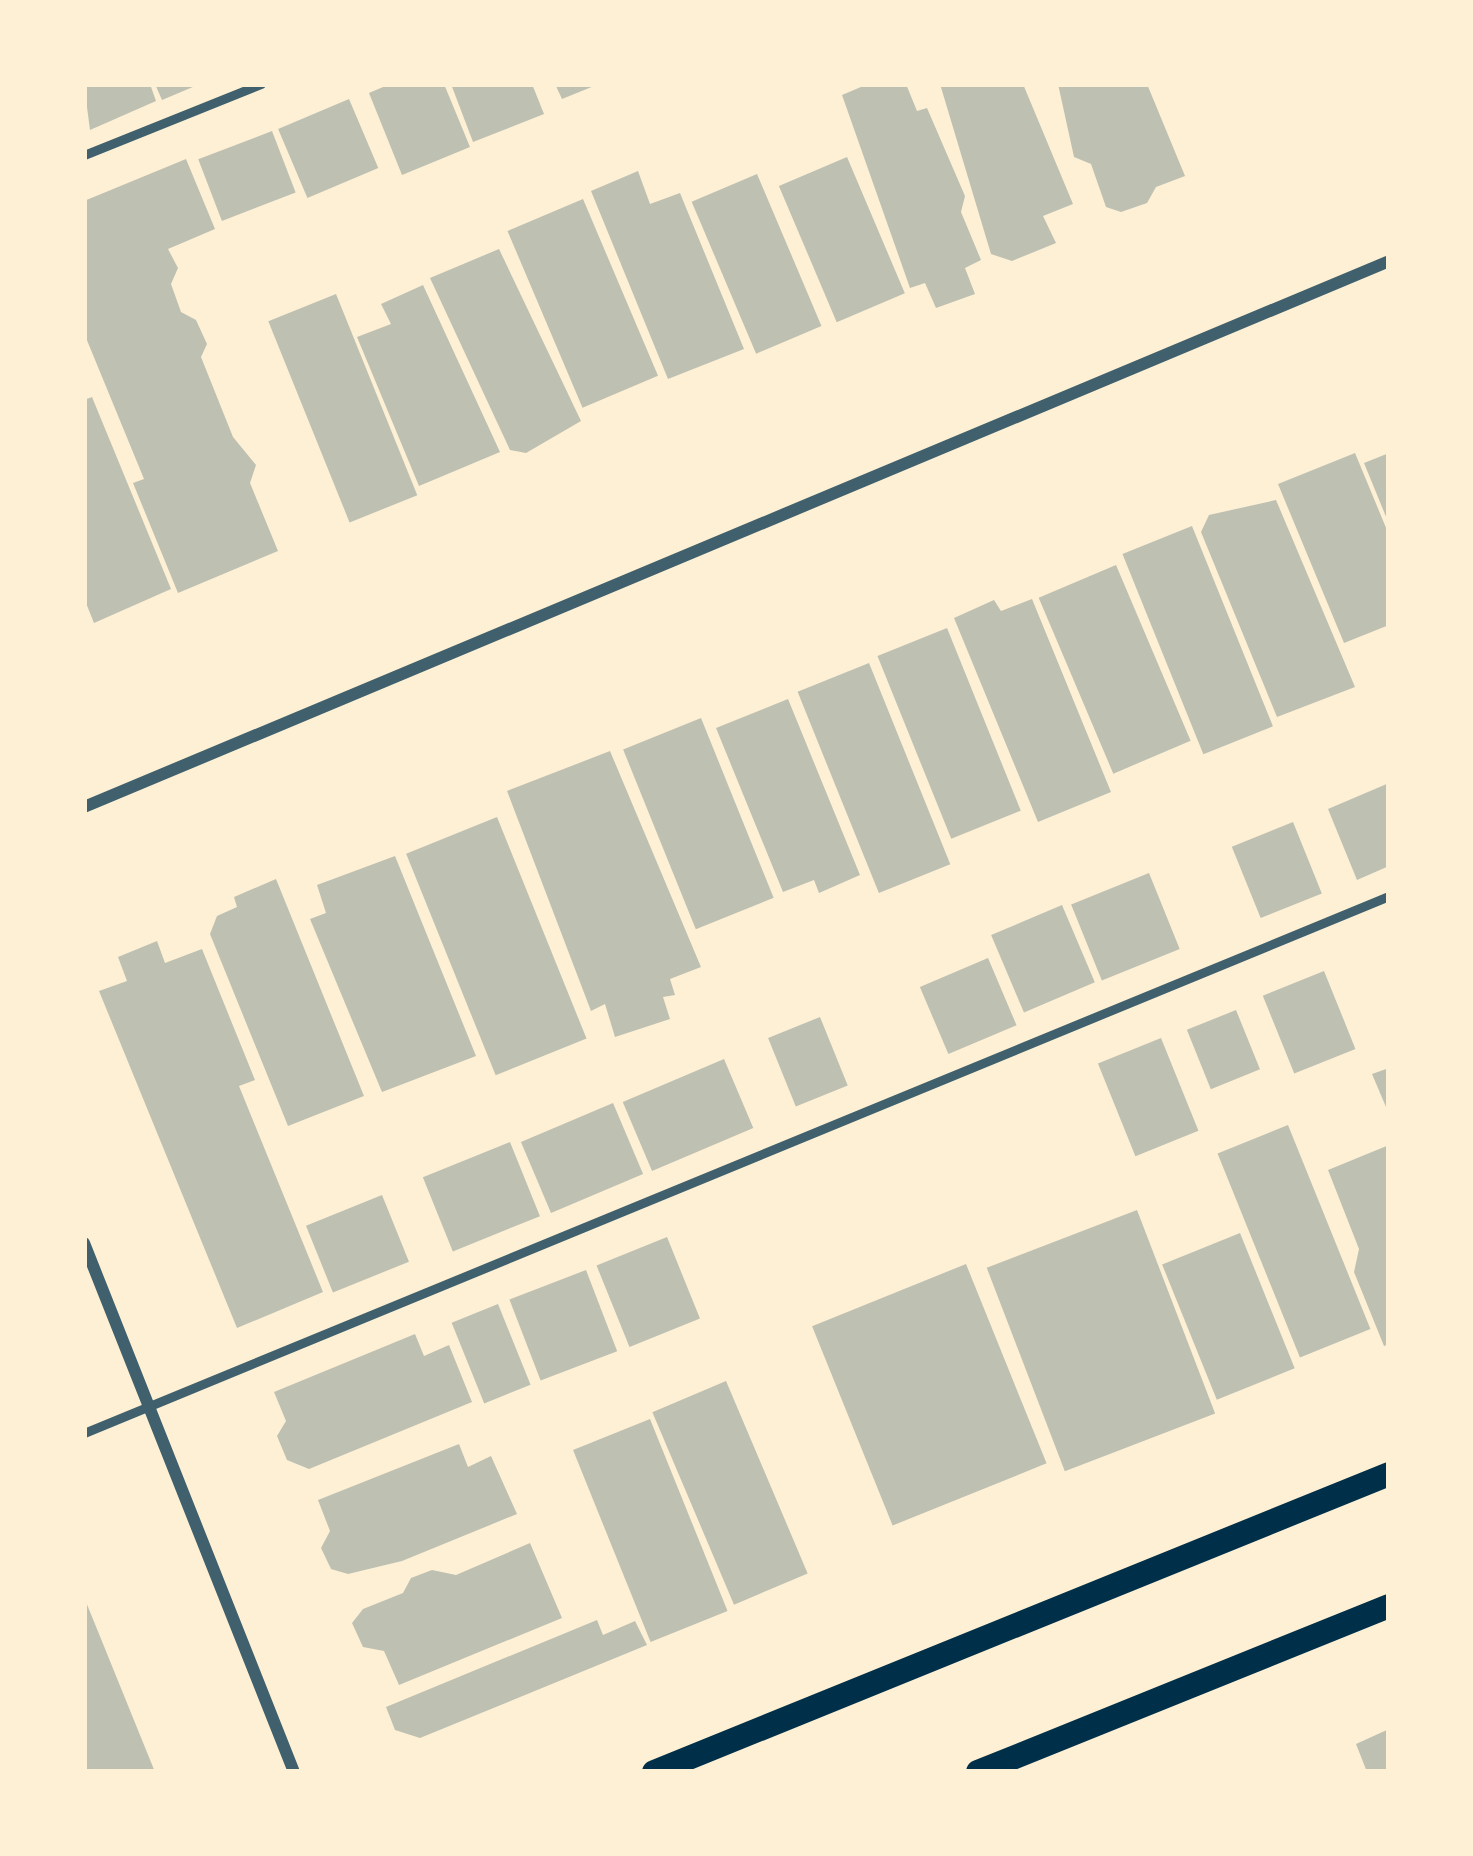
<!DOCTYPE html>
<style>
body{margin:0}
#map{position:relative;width:1473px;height:1856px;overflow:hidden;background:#fdf0d5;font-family:"PT Serif",serif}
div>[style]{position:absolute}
.building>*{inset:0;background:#bec0b2;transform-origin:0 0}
.service>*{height:9px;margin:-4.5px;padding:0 4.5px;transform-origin:4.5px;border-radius:4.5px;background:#3f606c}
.minor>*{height:12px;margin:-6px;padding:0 6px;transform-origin:6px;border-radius:6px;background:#3f606c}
.secondary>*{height:24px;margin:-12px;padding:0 12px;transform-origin:12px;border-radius:12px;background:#003049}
span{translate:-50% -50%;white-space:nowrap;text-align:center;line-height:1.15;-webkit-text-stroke:10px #fdf0d5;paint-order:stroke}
.frame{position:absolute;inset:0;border:87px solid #fdf0d5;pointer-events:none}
</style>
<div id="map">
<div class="building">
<div style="clip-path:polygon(84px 84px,150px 84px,156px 101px,90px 130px)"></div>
<div style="clip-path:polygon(155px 84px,200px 84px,162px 100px)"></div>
<div style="clip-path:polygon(390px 84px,444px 84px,470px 147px,402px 175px,369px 93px)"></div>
<div style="clip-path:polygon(451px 84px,532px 84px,544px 114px,473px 142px)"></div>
<div style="clip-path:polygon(555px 84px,599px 84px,562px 99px)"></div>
<div style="clip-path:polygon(868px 84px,906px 84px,917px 111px,927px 108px,965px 196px,961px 212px,981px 260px,965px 268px,975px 294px,936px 308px,925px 283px,910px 288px,842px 95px)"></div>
<div style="clip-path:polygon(940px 84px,1023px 84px,1073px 204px,1043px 216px,1056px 243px,1012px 261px,991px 254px)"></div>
<div style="clip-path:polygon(1058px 84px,1147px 84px,1185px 176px,1156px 187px,1147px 203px,1121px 212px,1106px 207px,1091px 164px,1074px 157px)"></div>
<div style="left:349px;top:99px;width:75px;height:77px;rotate:67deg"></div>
<div style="left:272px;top:131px;width:66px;height:79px;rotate:69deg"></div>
<div style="left:847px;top:157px;width:148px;height:74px;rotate:67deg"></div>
<div style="clip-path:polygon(186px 159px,215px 229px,168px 249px,178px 268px,171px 284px,181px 312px,196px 320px,207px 344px,201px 357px,233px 437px,256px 465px,250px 483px,278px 551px,178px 593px,133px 483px,144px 479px,84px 333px,84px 201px)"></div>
<div style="clip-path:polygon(638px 171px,650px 204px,680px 193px,744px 349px,668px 379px,591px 191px)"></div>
<div style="left:757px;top:174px;width:165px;height:71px;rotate:67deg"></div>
<div style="left:583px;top:199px;width:192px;height:82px;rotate:67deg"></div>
<div style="clip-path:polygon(499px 249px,581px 421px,526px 453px,510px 450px,430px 278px)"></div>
<div style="clip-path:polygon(423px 285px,500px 452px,419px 486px,357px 337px,391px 324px,381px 304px)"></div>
<div style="left:336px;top:294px;width:217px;height:73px;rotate:68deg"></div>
<div style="clip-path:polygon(92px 397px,171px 589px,94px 623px,84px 598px,84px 400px)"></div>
<div style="clip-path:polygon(1355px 453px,1389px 535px,1389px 625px,1344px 643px,1278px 484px)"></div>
<div style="clip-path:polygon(1389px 453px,1389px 524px,1364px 463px)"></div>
<div style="clip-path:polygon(1276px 500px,1355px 687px,1277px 717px,1201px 532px,1209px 515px)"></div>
<div style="left:1192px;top:526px;width:216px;height:75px;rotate:68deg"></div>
<div style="left:1116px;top:565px;width:191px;height:84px;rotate:67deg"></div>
<div style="clip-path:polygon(1032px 599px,1111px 792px,1038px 822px,954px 618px,994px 600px,1001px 611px)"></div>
<div style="left:947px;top:628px;width:197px;height:75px;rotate:68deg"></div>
<div style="left:869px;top:663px;width:217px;height:77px;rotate:68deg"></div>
<div style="clip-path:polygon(788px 699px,860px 875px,819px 893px,814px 880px,783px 892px,716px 728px)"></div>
<div style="left:701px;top:718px;width:194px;height:84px;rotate:68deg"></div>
<div style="clip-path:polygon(610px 751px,701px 967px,670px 979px,675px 995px,663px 997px,670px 1019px,615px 1037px,605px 1004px,591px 1011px,507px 791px)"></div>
<div style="clip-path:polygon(1389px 783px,1389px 866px,1357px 880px,1328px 809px)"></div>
<div style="left:497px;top:817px;width:239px;height:98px;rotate:68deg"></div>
<div style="left:1293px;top:822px;width:77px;height:66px;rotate:68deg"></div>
<div style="clip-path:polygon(395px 856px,476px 1056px,382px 1092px,310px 919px,326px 913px,317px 885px)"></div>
<div style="left:1149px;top:873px;width:82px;height:84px;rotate:68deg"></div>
<div style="clip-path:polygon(276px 879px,364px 1096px,288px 1126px,210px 934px,217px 916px,237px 907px,234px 897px)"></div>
<div style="left:1062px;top:905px;width:84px;height:77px;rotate:67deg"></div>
<div style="clip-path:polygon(157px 941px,165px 963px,202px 949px,255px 1080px,239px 1086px,323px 1292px,237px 1328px,99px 991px,127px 981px,118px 957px)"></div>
<div style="left:988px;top:958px;width:73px;height:74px;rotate:67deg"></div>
<div style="left:1324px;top:971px;width:84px;height:66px;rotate:68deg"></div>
<div style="left:1236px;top:1010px;width:64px;height:53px;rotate:68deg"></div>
<div style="left:820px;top:1017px;width:74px;height:56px;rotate:68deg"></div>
<div style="left:1161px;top:1038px;width:100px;height:68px;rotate:68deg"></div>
<div style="left:724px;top:1059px;width:75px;height:110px;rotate:67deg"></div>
<div style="clip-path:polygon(1389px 1068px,1389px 1114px,1372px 1074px)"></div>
<div style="left:613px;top:1103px;width:77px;height:100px;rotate:67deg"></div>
<div style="left:1288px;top:1125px;width:220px;height:76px;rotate:68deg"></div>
<div style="left:510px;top:1142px;width:80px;height:94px;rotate:68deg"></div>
<div style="clip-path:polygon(1389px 1145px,1389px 1344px,1384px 1346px,1354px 1272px,1359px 1249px,1328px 1170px)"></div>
<div style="left:382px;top:1195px;width:72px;height:82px;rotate:68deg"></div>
<div style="left:1137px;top:1210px;width:218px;height:161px;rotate:69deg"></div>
<div style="left:1240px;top:1233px;width:146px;height:84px;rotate:68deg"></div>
<div style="left:667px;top:1237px;width:88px;height:76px;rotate:68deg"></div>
<div style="left:966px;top:1264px;width:215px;height:166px;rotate:68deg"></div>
<div style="left:586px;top:1270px;width:87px;height:82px;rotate:69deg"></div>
<div style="left:498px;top:1304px;width:87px;height:50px;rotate:68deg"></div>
<div style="clip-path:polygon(415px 1334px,424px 1356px,449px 1345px,472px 1402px,309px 1469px,287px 1460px,277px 1436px,286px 1421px,274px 1392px)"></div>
<div style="left:726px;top:1381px;width:209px;height:80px;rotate:67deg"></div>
<div style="left:650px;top:1419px;width:207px;height:83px;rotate:68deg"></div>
<div style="clip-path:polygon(459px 1444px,468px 1467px,491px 1456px,517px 1514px,402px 1561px,348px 1574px,331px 1569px,321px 1548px,330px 1531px,318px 1500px)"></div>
<div style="clip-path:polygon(530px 1543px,562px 1618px,399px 1685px,384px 1651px,363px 1647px,352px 1623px,363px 1609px,403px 1593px,411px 1578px,432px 1570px,456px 1575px)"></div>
<div style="clip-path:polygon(84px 1597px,155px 1772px,84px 1772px)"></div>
<div style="clip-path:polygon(597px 1620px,603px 1635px,635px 1621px,647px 1645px,420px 1738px,395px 1730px,386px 1707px)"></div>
<div style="clip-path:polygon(1389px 1729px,1389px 1772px,1367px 1772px,1356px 1744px)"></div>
</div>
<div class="service">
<div style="left:84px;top:155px;width:191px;rotate:-21.9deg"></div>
<div style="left:84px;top:1433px;width:1411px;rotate:-22.37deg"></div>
</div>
<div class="minor">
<div style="left:84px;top:807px;width:1415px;rotate:-22.7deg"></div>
<div style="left:84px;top:1243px;width:569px;rotate:68.35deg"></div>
</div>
<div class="secondary">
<div style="left:654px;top:1772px;width:793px;rotate:-22.07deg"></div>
<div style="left:978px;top:1772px;width:443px;rotate:-22deg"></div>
</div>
<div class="frame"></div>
</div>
